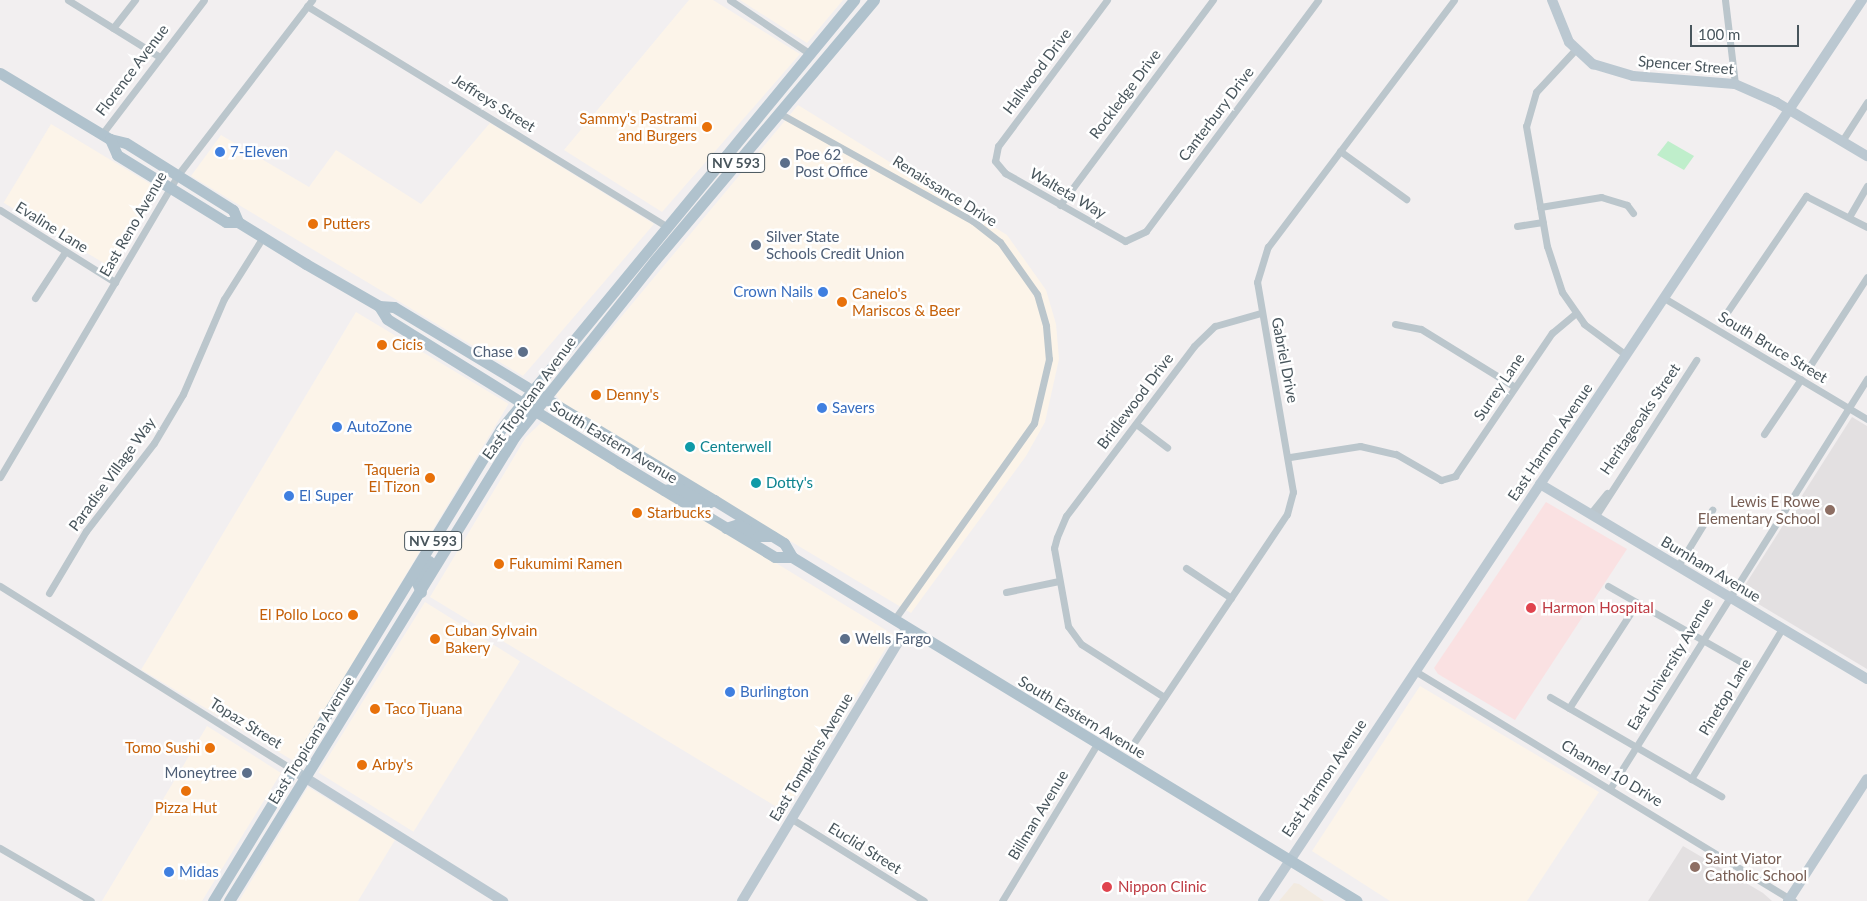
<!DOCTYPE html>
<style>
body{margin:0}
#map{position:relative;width:1867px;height:901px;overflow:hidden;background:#f2eff0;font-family:Lato,sans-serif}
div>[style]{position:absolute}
.commercial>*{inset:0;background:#fcf4e9;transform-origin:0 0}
.education>*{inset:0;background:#e3e0e1}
.medical>*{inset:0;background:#fae1e2}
.green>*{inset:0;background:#bfeecb}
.sand>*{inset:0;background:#f2eae0}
.street>*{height:7px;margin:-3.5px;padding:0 3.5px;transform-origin:3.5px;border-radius:3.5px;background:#bbc6cc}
.secondary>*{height:10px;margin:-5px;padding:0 5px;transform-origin:5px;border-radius:5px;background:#bbc8d1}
.primary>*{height:11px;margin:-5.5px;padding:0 5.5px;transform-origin:5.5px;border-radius:5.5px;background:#b0c2cd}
.dots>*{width:14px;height:14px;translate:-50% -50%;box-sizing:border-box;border:2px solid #fff;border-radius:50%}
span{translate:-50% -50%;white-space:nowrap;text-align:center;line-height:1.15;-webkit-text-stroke:5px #fff;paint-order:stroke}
.shield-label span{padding:1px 4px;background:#fff;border:1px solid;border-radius:4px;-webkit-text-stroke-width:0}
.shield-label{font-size:14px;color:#48555c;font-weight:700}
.street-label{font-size:15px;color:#48555c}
.food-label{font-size:15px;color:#c56008}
.right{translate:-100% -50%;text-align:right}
.left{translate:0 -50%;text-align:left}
.shop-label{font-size:15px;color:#366cbe}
.service-label{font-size:15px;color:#4e5e75}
.culture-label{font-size:15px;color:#0d838f}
.education-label{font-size:15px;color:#785e54}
.health-label{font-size:15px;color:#be3a42}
.scale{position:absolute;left:1690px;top:25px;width:109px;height:22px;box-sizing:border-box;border:2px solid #48555c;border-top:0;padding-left:6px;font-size:15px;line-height:18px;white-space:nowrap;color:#48555c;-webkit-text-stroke:4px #fff;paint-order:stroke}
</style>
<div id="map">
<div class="commercial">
<div style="clip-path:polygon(689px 0,713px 0,800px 54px,662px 212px,564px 150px)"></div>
<div style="clip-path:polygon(740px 0,843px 0,807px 43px)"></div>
<div style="clip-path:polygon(798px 105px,1007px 235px,1046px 290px,1056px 324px,1059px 359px,1045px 422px,1026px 456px,911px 613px,563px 406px,556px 395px)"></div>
<div style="clip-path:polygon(490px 123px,654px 224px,523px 376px,191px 176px,221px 135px,309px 187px,336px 150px,421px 204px)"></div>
<div style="left:51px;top:124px;width:125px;height:92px;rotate:31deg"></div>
<div style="left:356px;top:312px;width:178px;height:417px;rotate:31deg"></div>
<div style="clip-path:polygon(543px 421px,894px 635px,785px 812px,430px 597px,526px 437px)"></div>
<div style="left:425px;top:602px;width:112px;height:201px;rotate:32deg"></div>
<div style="clip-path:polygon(1420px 686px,1599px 792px,1527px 901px,1390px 901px,1312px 851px)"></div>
<div style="clip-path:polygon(207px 726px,281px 773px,202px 901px,102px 901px)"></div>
<div style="clip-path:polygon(308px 787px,395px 840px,358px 901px,239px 901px)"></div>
</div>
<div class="education">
<div style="clip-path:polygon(1852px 417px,1867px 426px,1867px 669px,1740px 593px)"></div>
<div style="clip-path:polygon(1683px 846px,1763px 893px,1772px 901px,1648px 901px)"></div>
</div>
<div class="medical">
<div style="clip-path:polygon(1546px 502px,1627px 549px,1515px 720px,1438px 674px,1434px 668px)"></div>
</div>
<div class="green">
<div style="clip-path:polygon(1668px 141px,1694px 156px,1684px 170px,1657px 155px)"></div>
</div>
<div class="sand">
<div style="clip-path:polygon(1294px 883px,1299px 884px,1324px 901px,1279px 901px)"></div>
</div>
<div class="street">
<div style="left:68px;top:0;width:108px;rotate:31.8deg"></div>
<div style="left:730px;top:0;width:95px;rotate:33.9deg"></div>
<div style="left:1107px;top:0;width:182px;rotate:126.7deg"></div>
<div style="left:998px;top:146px;width:15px;rotate:101deg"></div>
<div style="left:995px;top:161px;width:16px;rotate:50deg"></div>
<div style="left:1005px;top:173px;width:138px;rotate:29.5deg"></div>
<div style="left:1125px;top:241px;width:23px;rotate:-25deg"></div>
<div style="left:1146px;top:231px;width:288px;rotate:-53.3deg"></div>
<div style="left:1725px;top:0;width:85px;rotate:83.2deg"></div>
<div style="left:307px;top:6px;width:420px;rotate:31.5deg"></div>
<div style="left:113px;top:28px;width:36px;rotate:-52deg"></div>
<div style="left:1575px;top:50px;width:57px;rotate:132.9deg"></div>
<div style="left:1536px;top:92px;width:35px;rotate:106deg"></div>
<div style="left:1526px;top:126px;width:122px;rotate:80.1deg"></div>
<div style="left:1547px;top:246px;width:48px;rotate:71.9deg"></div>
<div style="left:1562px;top:292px;width:39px;rotate:55deg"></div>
<div style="left:1584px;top:324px;width:52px;rotate:36.4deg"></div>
<div style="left:779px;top:113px;width:222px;rotate:29.1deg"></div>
<div style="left:973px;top:221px;width:34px;rotate:38deg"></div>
<div style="left:1000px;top:242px;width:64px;rotate:54.6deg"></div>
<div style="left:1037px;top:294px;width:33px;rotate:74deg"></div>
<div style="left:1046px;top:326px;width:33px;rotate:85deg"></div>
<div style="left:1049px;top:359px;width:66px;rotate:103.2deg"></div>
<div style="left:1034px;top:423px;width:242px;rotate:125.4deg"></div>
<div style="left:102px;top:134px;width:168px;rotate:-52.7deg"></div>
<div style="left:1842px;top:141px;width:46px;rotate:-57.3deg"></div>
<div style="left:1340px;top:151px;width:82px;rotate:36deg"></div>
<div style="left:1060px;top:205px;width:256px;rotate:-53.3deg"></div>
<div style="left:1540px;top:207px;width:62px;rotate:-9.3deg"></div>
<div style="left:1601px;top:197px;width:27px;rotate:17deg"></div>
<div style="left:1627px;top:205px;width:10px;rotate:53deg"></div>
<div style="left:0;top:210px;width:136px;rotate:32.1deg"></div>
<div style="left:1849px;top:217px;width:36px;rotate:-60deg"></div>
<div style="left:1517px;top:226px;width:26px;rotate:-9deg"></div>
<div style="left:35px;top:298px;width:55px;rotate:-56.9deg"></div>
<div style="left:1664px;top:298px;width:236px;rotate:30.8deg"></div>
<div style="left:1723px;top:318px;width:148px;rotate:-55.8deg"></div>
<div style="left:1806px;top:196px;width:68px;rotate:26.9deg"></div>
<div style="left:1395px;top:324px;width:26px;rotate:11deg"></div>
<div style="left:1421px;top:329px;width:110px;rotate:31.7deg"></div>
<div style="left:1809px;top:367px;width:107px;rotate:-57.2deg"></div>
<div style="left:1136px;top:424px;width:39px;rotate:37deg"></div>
<div style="left:1764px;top:434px;width:66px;rotate:-56.1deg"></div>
<div style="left:1290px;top:457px;width:71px;rotate:-8.9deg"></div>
<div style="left:1360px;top:446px;width:37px;rotate:13deg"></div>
<div style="left:1396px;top:454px;width:52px;rotate:30deg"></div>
<div style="left:1441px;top:480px;width:15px;rotate:-16deg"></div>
<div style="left:1455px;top:476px;width:173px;rotate:-55.9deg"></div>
<div style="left:1552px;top:333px;width:31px;rotate:-40deg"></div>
<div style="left:0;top:477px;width:349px;rotate:-59.5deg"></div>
<div style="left:177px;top:176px;width:222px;rotate:-52.5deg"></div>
<div style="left:1590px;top:514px;width:27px;rotate:-51deg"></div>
<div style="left:1595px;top:517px;width:187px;rotate:-57.2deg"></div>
<div style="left:1678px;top:566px;width:66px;rotate:-58.7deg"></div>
<div style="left:1186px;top:568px;width:54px;rotate:33.7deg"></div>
<div style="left:0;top:586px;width:346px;rotate:32.1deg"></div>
<div style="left:1608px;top:586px;width:158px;rotate:29.7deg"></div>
<div style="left:1006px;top:592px;width:54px;rotate:-11.7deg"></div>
<div style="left:49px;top:593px;width:72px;rotate:-59.2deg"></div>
<div style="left:86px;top:531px;width:111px;rotate:-52.3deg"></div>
<div style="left:154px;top:443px;width:57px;rotate:-59.4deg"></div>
<div style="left:183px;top:394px;width:103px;rotate:-66.7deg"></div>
<div style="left:224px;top:299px;width:73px;rotate:-57.8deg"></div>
<div style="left:1415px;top:671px;width:443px;rotate:31.3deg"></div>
<div style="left:1164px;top:697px;width:98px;rotate:-147.4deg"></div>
<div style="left:1081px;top:644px;width:22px;rotate:-126deg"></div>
<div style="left:1068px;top:626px;width:79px;rotate:-100.2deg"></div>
<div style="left:1054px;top:548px;width:11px;rotate:-75deg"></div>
<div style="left:1057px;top:537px;width:23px;rotate:-67deg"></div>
<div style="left:1066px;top:516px;width:213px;rotate:-53deg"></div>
<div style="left:1194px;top:346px;width:29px;rotate:-44deg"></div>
<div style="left:1215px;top:326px;width:48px;rotate:-15.8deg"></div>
<div style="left:1550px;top:697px;width:198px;rotate:30.1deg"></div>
<div style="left:1569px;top:708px;width:125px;rotate:-57.1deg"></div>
<div style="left:1135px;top:741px;width:273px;rotate:-56.2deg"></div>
<div style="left:1287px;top:514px;width:23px;rotate:-75deg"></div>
<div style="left:1293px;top:492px;width:213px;rotate:-99.7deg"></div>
<div style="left:1257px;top:282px;width:37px;rotate:-73deg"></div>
<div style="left:1268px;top:247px;width:309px;rotate:-53deg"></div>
<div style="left:1691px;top:779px;width:175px;rotate:-58.8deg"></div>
<div style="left:1611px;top:787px;width:482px;rotate:-57.9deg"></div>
<div style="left:792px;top:819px;width:155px;rotate:31.8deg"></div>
<div style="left:0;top:848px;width:105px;rotate:30.2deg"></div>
<div style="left:1002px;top:901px;width:184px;rotate:-58.8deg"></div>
</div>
<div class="secondary">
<div style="left:1552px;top:0;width:45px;rotate:68deg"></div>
<div style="left:1569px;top:42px;width:33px;rotate:43deg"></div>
<div style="left:1593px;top:64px;width:42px;rotate:16.7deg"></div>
<div style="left:1633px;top:76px;width:102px;rotate:4.5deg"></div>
<div style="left:1735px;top:84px;width:45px;rotate:23.7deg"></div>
<div style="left:1776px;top:102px;width:106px;rotate:30.7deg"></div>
<div style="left:1540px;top:484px;width:381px;rotate:30.8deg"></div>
<div style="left:293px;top:770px;width:248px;rotate:32deg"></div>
<div style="left:742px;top:901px;width:319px;rotate:-58.9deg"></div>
<div style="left:1263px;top:901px;width:1082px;rotate:-56.38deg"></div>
<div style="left:1788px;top:901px;width:145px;rotate:-57.1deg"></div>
</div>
<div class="primary">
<div style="left:0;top:73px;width:128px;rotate:31deg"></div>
<div style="left:110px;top:139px;width:16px;rotate:14deg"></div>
<div style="left:126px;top:143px;width:126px;rotate:32.1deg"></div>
<div style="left:233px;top:210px;width:13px;rotate:67deg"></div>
<div style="left:238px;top:222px;width:80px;rotate:31.7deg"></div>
<div style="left:306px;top:264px;width:84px;rotate:29.9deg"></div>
<div style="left:379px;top:306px;width:15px;rotate:4deg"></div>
<div style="left:394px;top:307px;width:374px;rotate:31.1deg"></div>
<div style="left:714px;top:500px;width:82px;rotate:31.6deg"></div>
<div style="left:784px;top:543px;width:16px;rotate:60deg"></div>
<div style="left:792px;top:557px;width:661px;rotate:31.34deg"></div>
<div style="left:110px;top:139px;width:17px;rotate:66deg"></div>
<div style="left:117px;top:155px;width:128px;rotate:31.6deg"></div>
<div style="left:226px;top:222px;width:12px"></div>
<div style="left:379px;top:306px;width:15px;rotate:58deg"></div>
<div style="left:387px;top:319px;width:273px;rotate:31.8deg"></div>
<div style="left:619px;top:463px;width:182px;rotate:31.1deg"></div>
<div style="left:775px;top:557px;width:17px"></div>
<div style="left:664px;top:490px;width:15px;rotate:-8deg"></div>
<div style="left:679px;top:488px;width:31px;rotate:31deg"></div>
<div style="left:706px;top:504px;width:9px;rotate:-27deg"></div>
<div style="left:726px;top:528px;width:13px;rotate:-18deg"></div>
<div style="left:738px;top:524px;width:23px;rotate:31deg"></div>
<div style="left:758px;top:536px;width:14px"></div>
<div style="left:421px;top:592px;width:10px;rotate:-114deg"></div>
<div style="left:417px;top:583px;width:25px;rotate:-61deg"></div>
<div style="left:213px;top:901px;width:553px;rotate:-58.61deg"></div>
<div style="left:501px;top:429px;width:556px;rotate:-50.55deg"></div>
<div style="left:229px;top:901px;width:546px;rotate:-58.41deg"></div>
<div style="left:515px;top:436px;width:225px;rotate:-51.5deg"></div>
<div style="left:655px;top:260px;width:340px;rotate:-49.9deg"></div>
</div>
<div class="dots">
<div style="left:707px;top:127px;background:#e8710a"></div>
<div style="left:220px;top:152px;background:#3f7fe0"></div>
<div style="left:785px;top:163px;background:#5c6f8a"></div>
<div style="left:313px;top:224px;background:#e8710a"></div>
<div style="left:756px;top:245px;background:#5c6f8a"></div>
<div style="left:823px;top:292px;background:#3f7fe0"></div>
<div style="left:842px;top:302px;background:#e8710a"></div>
<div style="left:382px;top:345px;background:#e8710a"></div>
<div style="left:523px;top:352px;background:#5c6f8a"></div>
<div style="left:596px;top:395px;background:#e8710a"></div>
<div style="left:822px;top:408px;background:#3f7fe0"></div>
<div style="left:337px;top:427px;background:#3f7fe0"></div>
<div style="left:690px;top:447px;background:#0f9aa8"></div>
<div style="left:430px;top:478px;background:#e8710a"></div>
<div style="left:756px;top:483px;background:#0f9aa8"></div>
<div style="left:289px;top:496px;background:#3f7fe0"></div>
<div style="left:1830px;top:510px;background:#8d6e63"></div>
<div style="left:637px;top:513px;background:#e8710a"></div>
<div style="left:499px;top:564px;background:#e8710a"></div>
<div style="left:1531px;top:608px;background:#e0444e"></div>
<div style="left:353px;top:615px;background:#e8710a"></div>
<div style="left:435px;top:639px;background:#e8710a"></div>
<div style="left:845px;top:639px;background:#5c6f8a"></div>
<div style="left:730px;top:692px;background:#3f7fe0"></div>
<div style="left:375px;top:709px;background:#e8710a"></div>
<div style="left:210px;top:748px;background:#e8710a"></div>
<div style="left:362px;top:765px;background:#e8710a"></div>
<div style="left:247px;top:773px;background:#5c6f8a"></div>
<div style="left:186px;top:791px;background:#e8710a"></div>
<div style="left:1695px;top:867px;background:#8d6e63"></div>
<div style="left:169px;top:872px;background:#3f7fe0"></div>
<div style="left:1107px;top:887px;background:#e0444e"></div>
</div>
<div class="shield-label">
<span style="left:736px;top:163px">NV 593</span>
<span style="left:433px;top:541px">NV 593</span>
</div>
<div class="street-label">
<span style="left:1686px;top:65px;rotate:5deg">Spencer Street</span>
<span style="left:132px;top:70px;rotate:-53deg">Florence Avenue</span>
<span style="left:1037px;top:71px;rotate:-53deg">Hallwood Drive</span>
<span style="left:1125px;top:94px;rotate:-53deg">Rockledge Drive</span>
<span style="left:494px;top:103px;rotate:32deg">Jeffreys Street</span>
<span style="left:1216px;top:114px;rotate:-53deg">Canterbury Drive</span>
<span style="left:945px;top:191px;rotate:32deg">Renaissance Drive</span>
<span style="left:1068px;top:193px;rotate:30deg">Walteta Way</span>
<span style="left:133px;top:224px;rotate:-60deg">East Reno Avenue</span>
<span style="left:52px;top:227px;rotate:32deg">Evaline Lane</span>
<span style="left:1773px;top:347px;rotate:31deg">South Bruce Street</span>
<span style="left:1285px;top:360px;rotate:79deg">Gabriel Drive</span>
<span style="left:1499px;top:387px;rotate:-56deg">Surrey Lane</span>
<span style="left:529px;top:398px;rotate:-54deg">East Tropicana Avenue</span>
<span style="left:1135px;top:401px;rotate:-53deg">Bridlewood Drive</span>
<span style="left:1640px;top:419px;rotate:-56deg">Heritageoaks Street</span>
<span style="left:614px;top:442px;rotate:31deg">South Eastern Avenue</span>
<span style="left:1550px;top:442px;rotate:-56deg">East Harmon Avenue</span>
<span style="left:112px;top:474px;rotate:-54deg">Paradise Village Way</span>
<span style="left:1711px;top:569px;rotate:31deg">Burnham Avenue</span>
<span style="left:1670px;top:664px;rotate:-59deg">East University Avenue</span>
<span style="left:1725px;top:697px;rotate:-59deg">Pinetop Lane</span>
<span style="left:1082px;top:717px;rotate:31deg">South Eastern Avenue</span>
<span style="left:246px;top:723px;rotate:32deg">Topaz Street</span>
<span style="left:311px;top:740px;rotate:-58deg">East Tropicana Avenue</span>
<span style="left:811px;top:757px;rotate:-59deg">East Tompkins Avenue</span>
<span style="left:1612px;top:773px;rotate:31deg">Channel 10 Drive</span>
<span style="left:1324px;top:778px;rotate:-56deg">East Harmon Avenue</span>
<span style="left:1038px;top:815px;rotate:-59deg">Billman Avenue</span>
<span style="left:865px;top:848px;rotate:32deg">Euclid Street</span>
</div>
<div class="food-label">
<span class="right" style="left:697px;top:127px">Sammy's Pastrami<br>and Burgers</span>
<span class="left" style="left:323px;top:224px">Putters</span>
<span class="left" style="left:852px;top:302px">Canelo's<br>Mariscos &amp; Beer</span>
<span class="left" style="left:392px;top:345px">Cicis</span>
<span class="left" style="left:606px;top:395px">Denny's</span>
<span class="right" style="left:420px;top:478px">Taqueria<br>El Tizon</span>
<span class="left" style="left:647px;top:513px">Starbucks</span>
<span class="left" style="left:509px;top:564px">Fukumimi Ramen</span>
<span class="right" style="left:343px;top:615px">El Pollo Loco</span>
<span class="left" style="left:445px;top:639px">Cuban Sylvain<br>Bakery</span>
<span class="left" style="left:385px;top:709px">Taco Tjuana</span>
<span class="right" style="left:200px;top:748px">Tomo Sushi</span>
<span class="left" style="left:372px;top:765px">Arby's</span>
<span style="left:186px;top:808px">Pizza Hut</span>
</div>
<div class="shop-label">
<span class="left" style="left:230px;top:152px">7-Eleven</span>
<span class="right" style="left:813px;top:292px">Crown Nails</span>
<span class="left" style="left:832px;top:408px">Savers</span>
<span class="left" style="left:347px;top:427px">AutoZone</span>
<span class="left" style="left:299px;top:496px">El Super</span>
<span class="left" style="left:740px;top:692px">Burlington</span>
<span class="left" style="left:179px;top:872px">Midas</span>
</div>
<div class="service-label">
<span class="left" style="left:795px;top:163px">Poe 62<br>Post Office</span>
<span class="left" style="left:766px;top:245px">Silver State<br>Schools Credit Union</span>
<span class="right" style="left:513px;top:352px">Chase</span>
<span class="left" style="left:855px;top:639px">Wells Fargo</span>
<span class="right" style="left:237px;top:773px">Moneytree</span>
</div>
<div class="culture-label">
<span class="left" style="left:700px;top:447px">Centerwell</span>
<span class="left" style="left:766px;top:483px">Dotty's</span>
</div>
<div class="education-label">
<span class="right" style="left:1820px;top:510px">Lewis E Rowe<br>Elementary School</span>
<span class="left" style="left:1705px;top:867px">Saint Viator<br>Catholic School</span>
</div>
<div class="health-label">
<span class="left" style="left:1542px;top:608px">Harmon Hospital</span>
<span class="left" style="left:1118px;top:887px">Nippon Clinic</span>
</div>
<div class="scale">100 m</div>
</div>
